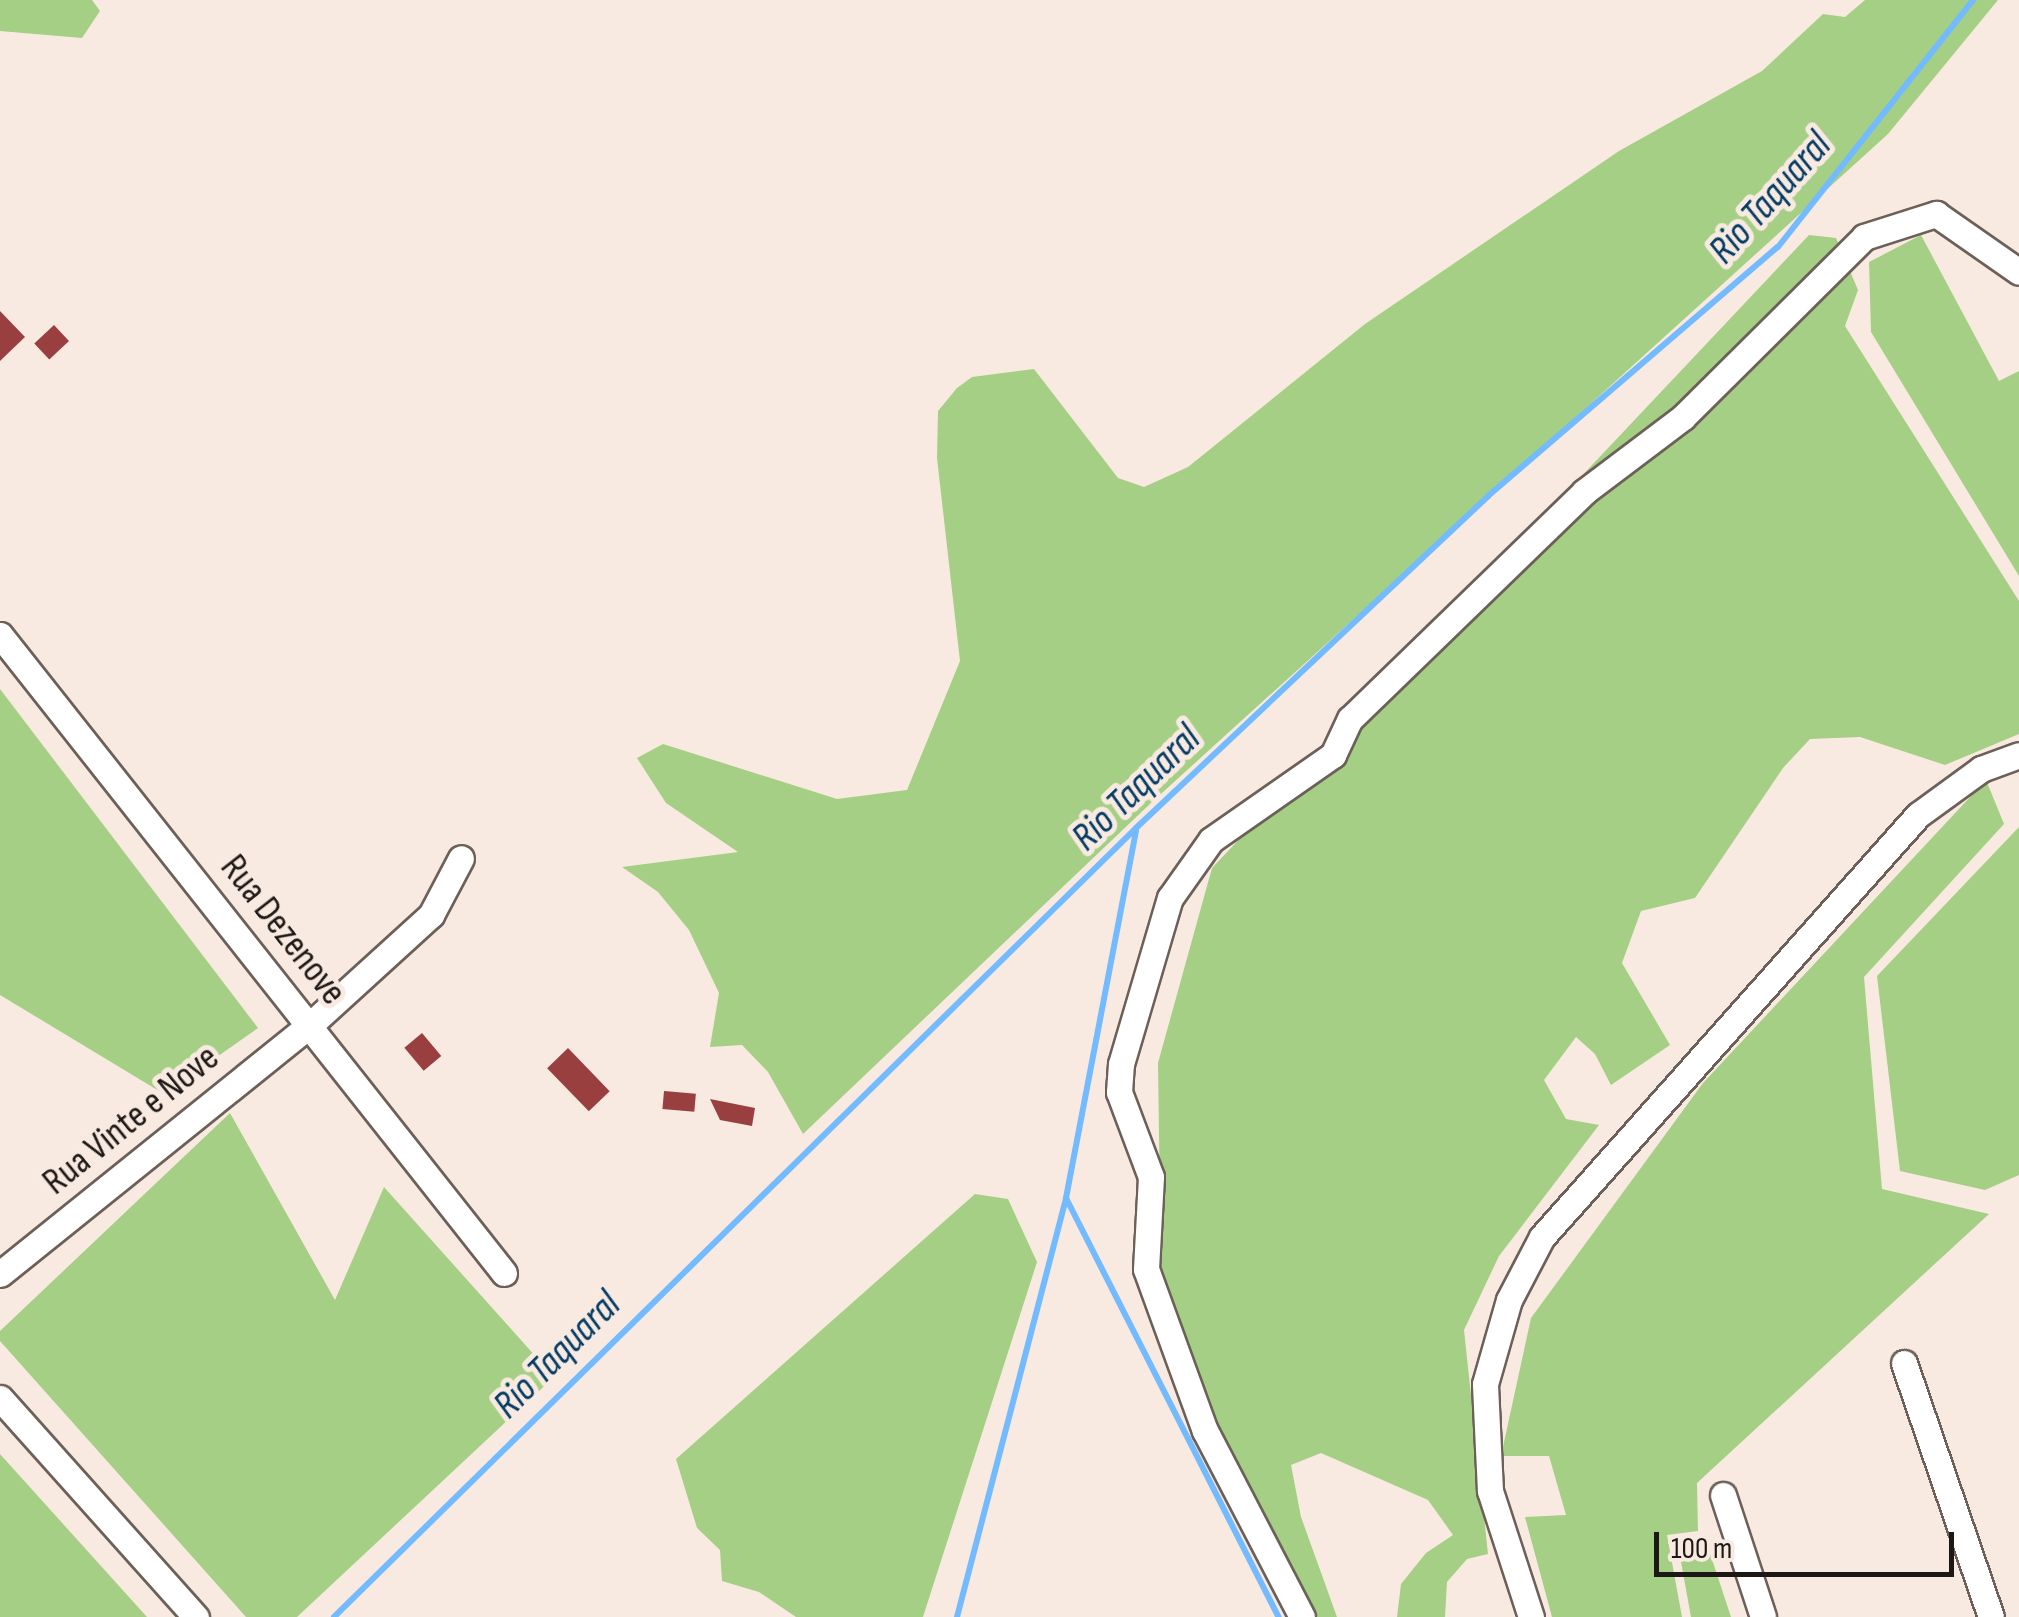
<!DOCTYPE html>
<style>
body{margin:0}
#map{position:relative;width:2019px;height:1617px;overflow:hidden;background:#f9eae1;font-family:"Sofia Sans Condensed",sans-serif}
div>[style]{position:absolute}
.green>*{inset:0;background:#a5cf84}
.stream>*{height:6px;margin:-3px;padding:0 3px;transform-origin:3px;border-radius:3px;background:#73bafe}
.building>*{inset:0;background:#993f40;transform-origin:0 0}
.roads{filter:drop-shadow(2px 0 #6c6058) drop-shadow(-2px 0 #6c6058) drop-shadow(0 2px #6c6058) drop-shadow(0 -2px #6c6058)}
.minor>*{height:25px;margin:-12.5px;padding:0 12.5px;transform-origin:12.5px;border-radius:12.5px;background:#fff}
span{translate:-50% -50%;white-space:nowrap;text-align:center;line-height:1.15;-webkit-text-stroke:10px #f9eae1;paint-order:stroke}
.street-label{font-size:38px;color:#1d1815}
.water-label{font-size:40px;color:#033b65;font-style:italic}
.scale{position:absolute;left:1654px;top:1532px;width:300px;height:45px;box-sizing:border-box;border:5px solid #1d1815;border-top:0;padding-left:12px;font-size:30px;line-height:35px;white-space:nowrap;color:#1d1815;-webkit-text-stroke:8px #f9eae1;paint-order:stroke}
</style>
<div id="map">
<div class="green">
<div style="clip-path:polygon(0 0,92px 0,100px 11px,82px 38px,0 31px)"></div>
<div style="clip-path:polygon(1865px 0,1998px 0,1888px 134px,1152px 802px,803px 1134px,768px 1072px,742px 1045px,710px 1047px,719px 993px,689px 930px,658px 892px,622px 867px,738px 852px,666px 803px,637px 758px,663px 744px,837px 799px,907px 790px,960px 661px,937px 458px,938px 411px,957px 388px,972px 377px,1034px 369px,1118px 478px,1144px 487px,1188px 467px,1365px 324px,1619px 151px,1762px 71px,1823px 14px,1845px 17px)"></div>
<div style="clip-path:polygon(1809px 235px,1836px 238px,1858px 290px,1845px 326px,2019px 601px,2019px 734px,1945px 765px,1860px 737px,1810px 739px,1783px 768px,1695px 898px,1641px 911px,1622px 963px,1670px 1045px,1611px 1085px,1595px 1054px,1576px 1037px,1544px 1080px,1566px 1119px,1599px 1125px,1499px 1256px,1464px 1330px,1488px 1554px,1467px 1559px,1447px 1582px,1445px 1617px,1397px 1617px,1401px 1584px,1426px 1553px,1453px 1535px,1428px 1500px,1321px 1453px,1291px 1465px,1301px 1517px,1337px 1617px,1301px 1617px,1224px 1462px,1161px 1274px,1158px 1063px,1212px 868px)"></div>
<div style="clip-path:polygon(1921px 235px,1999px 381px,2019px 371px,2019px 576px,1871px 332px,1869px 262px)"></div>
<div style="clip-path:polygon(0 689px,258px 1028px,164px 1094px,0 995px)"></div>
<div style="clip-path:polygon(1986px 780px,2004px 824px,1864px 977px,1882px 1189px,1989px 1214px,1697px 1483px,1698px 1531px,1667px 1535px,1682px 1617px,1552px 1617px,1525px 1517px,1566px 1515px,1549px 1456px,1501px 1456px,1531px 1318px,1703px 1083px)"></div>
<div style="clip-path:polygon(2019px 827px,2019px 1175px,1985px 1190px,1900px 1171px,1877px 976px)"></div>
<div style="clip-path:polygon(230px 1113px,335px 1300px,384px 1187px,554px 1377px,297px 1617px,246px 1617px,0 1341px,0 1331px)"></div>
<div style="clip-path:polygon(975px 1194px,1008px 1199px,1037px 1262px,923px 1617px,796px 1617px,759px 1592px,722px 1581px,720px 1550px,697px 1528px,676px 1459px)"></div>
<div style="clip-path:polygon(0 1454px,147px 1617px,0 1617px)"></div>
<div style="clip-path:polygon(1705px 1538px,1731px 1617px,1691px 1617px,1679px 1551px)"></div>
</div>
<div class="stream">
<div style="left:1136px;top:831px;width:374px;rotate:100.8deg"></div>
<div style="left:1066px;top:1198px;width:470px;rotate:63.1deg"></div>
<div style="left:334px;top:1617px;width:1125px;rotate:-44.53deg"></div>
<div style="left:1136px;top:828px;width:484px;rotate:-43.3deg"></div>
<div style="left:1488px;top:496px;width:382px;rotate:-40.7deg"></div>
<div style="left:1778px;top:247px;width:315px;rotate:-51.7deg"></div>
<div style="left:957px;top:1617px;width:433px;rotate:-75.4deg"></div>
</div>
<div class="building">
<div style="clip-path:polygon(0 311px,25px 337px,0 361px)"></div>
<div style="left:54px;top:325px;width:22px;height:27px;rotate:47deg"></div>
<div style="left:422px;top:1033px;width:30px;height:23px;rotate:50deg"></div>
<div style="left:568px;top:1048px;width:60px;height:29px;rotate:46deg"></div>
<div style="left:664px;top:1091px;width:32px;height:18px;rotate:5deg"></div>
<div style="clip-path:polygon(710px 1099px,755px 1108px,752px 1126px,720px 1120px)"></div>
</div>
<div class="roads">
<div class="minor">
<div style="left:0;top:635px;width:813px;rotate:51.69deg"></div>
<div style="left:0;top:1274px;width:398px;rotate:-38.8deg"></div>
<div style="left:310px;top:1025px;width:164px;rotate:-42.3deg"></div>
<div style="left:431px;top:915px;width:64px;rotate:-62.2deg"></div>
<div style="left:1904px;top:1363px;width:268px;rotate:71.1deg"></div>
<div style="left:0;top:1398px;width:294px;rotate:48.2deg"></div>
<div style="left:1723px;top:1495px;width:128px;rotate:71.8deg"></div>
<div style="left:1302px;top:1617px;width:210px;rotate:-117.5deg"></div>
<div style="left:1205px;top:1431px;width:172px;rotate:-110deg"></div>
<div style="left:1146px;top:1269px;width:92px;rotate:-86.9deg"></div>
<div style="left:1151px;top:1177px;width:91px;rotate:-110.6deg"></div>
<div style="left:1119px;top:1092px;width:28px;rotate:-86deg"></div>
<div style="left:1121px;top:1064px;width:173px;rotate:-73.6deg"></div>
<div style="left:1170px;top:898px;width:71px;rotate:-54.7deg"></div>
<div style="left:1211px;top:840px;width:149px;rotate:-34.9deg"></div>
<div style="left:1333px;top:755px;width:40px;rotate:-65deg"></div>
<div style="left:1350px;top:719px;width:326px;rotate:-44.1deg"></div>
<div style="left:1584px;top:492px;width:124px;rotate:-37.1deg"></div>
<div style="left:1683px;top:417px;width:255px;rotate:-44.8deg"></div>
<div style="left:1864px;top:237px;width:76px;rotate:-17.7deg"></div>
<div style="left:1936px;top:214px;width:101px;rotate:34.9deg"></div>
<div style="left:1531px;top:1617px;width:133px;rotate:-108deg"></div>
<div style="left:1490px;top:1491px;width:107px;rotate:-92.7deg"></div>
<div style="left:1485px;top:1384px;width:87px;rotate:-74.1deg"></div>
<div style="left:1509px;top:1300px;width:71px;rotate:-62.4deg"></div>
<div style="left:1542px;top:1237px;width:565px;rotate:-48.3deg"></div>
<div style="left:1918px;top:815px;width:78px;rotate:-36.1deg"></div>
<div style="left:1981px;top:769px;width:40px;rotate:-20.2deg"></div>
</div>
</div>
<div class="street-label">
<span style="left:283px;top:930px;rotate:52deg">Rua Dezenove</span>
<span style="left:131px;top:1120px;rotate:-39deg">Rua Vinte e Nove</span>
</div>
<div class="water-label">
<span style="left:1770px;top:198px;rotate:-48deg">Rio Taquaral</span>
<span style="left:1136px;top:788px;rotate:-44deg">Rio Taquaral</span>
<span style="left:557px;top:1355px;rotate:-45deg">Rio Taquaral</span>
</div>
<div class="scale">100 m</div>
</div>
